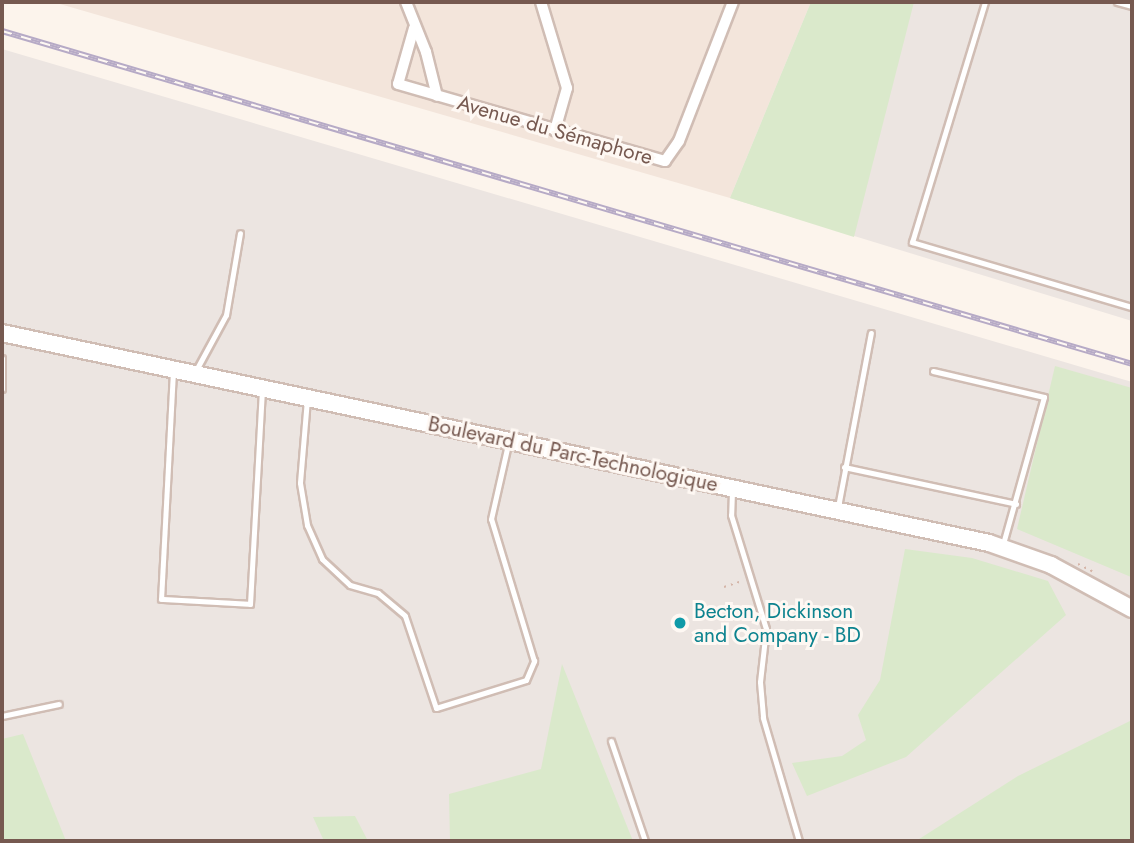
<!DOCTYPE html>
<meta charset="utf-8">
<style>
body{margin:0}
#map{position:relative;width:1134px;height:843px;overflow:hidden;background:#fcf4ec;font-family:Jost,sans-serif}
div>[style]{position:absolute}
.residential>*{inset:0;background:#f3e5db}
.industrial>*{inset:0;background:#ece5e1}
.green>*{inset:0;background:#dae9cb}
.path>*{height:2px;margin-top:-1px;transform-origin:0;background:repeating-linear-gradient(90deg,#d5b5a8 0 2px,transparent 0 7px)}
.roads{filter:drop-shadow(2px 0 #d0bdb4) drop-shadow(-2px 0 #d0bdb4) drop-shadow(0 2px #d0bdb4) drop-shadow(0 -2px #d0bdb4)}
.lane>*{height:5px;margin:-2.5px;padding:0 2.5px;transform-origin:2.5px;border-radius:2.5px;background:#fff}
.street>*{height:10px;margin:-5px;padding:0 5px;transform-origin:5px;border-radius:5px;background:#fff}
.secondary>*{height:16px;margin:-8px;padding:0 8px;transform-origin:8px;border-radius:8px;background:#fff}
.rail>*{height:6px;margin-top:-3px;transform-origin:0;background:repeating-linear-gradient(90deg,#fef8f3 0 10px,#b6aac6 0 20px);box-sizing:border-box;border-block:2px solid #b6aac6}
.dots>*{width:19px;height:19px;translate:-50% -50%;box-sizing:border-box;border:4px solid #fef8f3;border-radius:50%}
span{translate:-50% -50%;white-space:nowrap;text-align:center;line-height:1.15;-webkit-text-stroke:6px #fef8f3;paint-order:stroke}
.street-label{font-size:21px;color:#765950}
.culture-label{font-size:21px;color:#0d838f}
.left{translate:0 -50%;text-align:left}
.frame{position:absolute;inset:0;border:4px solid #765950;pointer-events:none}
</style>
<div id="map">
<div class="residential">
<div style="clip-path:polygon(53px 2px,811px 2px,730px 198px)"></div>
</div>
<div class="industrial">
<div style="clip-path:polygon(811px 2px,1132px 2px,1132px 321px,730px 198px)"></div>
<div style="clip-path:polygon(2px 49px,1132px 382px,1132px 841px,2px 841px)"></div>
</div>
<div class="green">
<div style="clip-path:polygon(811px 2px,914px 2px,854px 237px,730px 198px)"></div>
<div style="clip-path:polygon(1055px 366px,1132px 388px,1131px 577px,1017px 529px)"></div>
<div style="clip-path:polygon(905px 549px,972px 558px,1048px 581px,1066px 615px,906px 757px,807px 796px,792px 763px,842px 756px,866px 740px,858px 715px,880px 680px)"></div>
<div style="clip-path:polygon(562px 664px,633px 841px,450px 841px,449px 794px,541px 769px)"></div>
<div style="clip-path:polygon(1132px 720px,1132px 841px,916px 841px,1018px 776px)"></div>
<div style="clip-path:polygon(23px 734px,66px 841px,2px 841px,2px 739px)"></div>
<div style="clip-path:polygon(355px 816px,368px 841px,324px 841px,313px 817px)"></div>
</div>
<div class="path">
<div style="left:1078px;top:564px;width:16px;rotate:27deg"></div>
<div style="left:724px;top:587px;width:20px;rotate:-18deg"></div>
</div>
<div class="roads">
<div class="lane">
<div style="left:985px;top:2px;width:251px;rotate:106.9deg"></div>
<div style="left:912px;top:242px;width:229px;rotate:16.5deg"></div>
<div style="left:1117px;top:2px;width:16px;rotate:15deg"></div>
<div style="left:2px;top:358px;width:31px;rotate:90deg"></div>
<div style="left:173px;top:371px;width:228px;rotate:93deg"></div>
<div style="left:161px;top:599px;width:89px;rotate:3.2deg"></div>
<div style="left:250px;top:604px;width:214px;rotate:-86.8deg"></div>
<div style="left:933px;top:371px;width:114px;rotate:13.2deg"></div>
<div style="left:1044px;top:397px;width:153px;rotate:105.6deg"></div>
<div style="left:195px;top:372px;width:65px;rotate:-61.5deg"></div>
<div style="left:226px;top:315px;width:83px;rotate:-80.3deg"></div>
<div style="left:307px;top:399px;width:84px;rotate:94.8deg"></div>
<div style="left:300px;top:483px;width:43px;rotate:80.5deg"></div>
<div style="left:307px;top:525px;width:37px;rotate:66deg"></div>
<div style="left:322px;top:559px;width:38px;rotate:43deg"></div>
<div style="left:350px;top:585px;width:29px;rotate:16deg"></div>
<div style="left:378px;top:593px;width:35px;rotate:40deg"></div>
<div style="left:405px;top:616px;width:97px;rotate:71.4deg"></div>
<div style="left:436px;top:708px;width:94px;rotate:-17.3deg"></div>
<div style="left:526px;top:680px;width:21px;rotate:-67deg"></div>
<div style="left:534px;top:661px;width:148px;rotate:-106.8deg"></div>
<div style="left:491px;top:519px;width:77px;rotate:-77.2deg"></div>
<div style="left:844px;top:467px;width:176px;rotate:12.1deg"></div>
<div style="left:732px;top:491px;width:24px;rotate:92deg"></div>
<div style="left:731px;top:515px;width:119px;rotate:72.9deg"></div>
<div style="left:766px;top:629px;width:53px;rotate:96.5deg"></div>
<div style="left:760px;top:682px;width:36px;rotate:85deg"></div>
<div style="left:763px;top:718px;width:128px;rotate:73.7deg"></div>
<div style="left:838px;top:507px;width:177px;rotate:-79.3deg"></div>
<div style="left:2px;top:716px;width:58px;rotate:-11.9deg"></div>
<div style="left:611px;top:741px;width:106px;rotate:71.2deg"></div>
</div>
<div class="street">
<div style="left:406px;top:2px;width:54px;rotate:68.2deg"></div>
<div style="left:426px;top:52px;width:45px;rotate:76deg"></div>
<div style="left:541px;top:2px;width:90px;rotate:73.2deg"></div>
<div style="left:567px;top:88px;width:44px;rotate:105.9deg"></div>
<div style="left:414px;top:28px;width:58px;rotate:105.9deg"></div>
<div style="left:398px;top:84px;width:278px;rotate:16.1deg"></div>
<div style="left:665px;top:161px;width:24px;rotate:-55deg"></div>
<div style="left:679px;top:141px;width:149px;rotate:-68.8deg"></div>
</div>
<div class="secondary">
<div style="left:2px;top:333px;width:1009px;rotate:12.01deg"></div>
<div style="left:989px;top:543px;width:66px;rotate:19.5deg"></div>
<div style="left:1051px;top:565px;width:92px;rotate:28.5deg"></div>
</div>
</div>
<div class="rail">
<div style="left:2px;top:31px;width:1178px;rotate:16.42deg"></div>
</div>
<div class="dots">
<div style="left:680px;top:623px;background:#0f9aa8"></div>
</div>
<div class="street-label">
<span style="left:555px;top:130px;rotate:16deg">Avenue du Sémaphore</span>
<span style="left:573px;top:454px;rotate:12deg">Boulevard du Parc-Technologique</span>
</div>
<div class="culture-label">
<span class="left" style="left:694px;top:623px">Becton, Dickinson<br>and Company - BD</span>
</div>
<div class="frame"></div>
</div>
